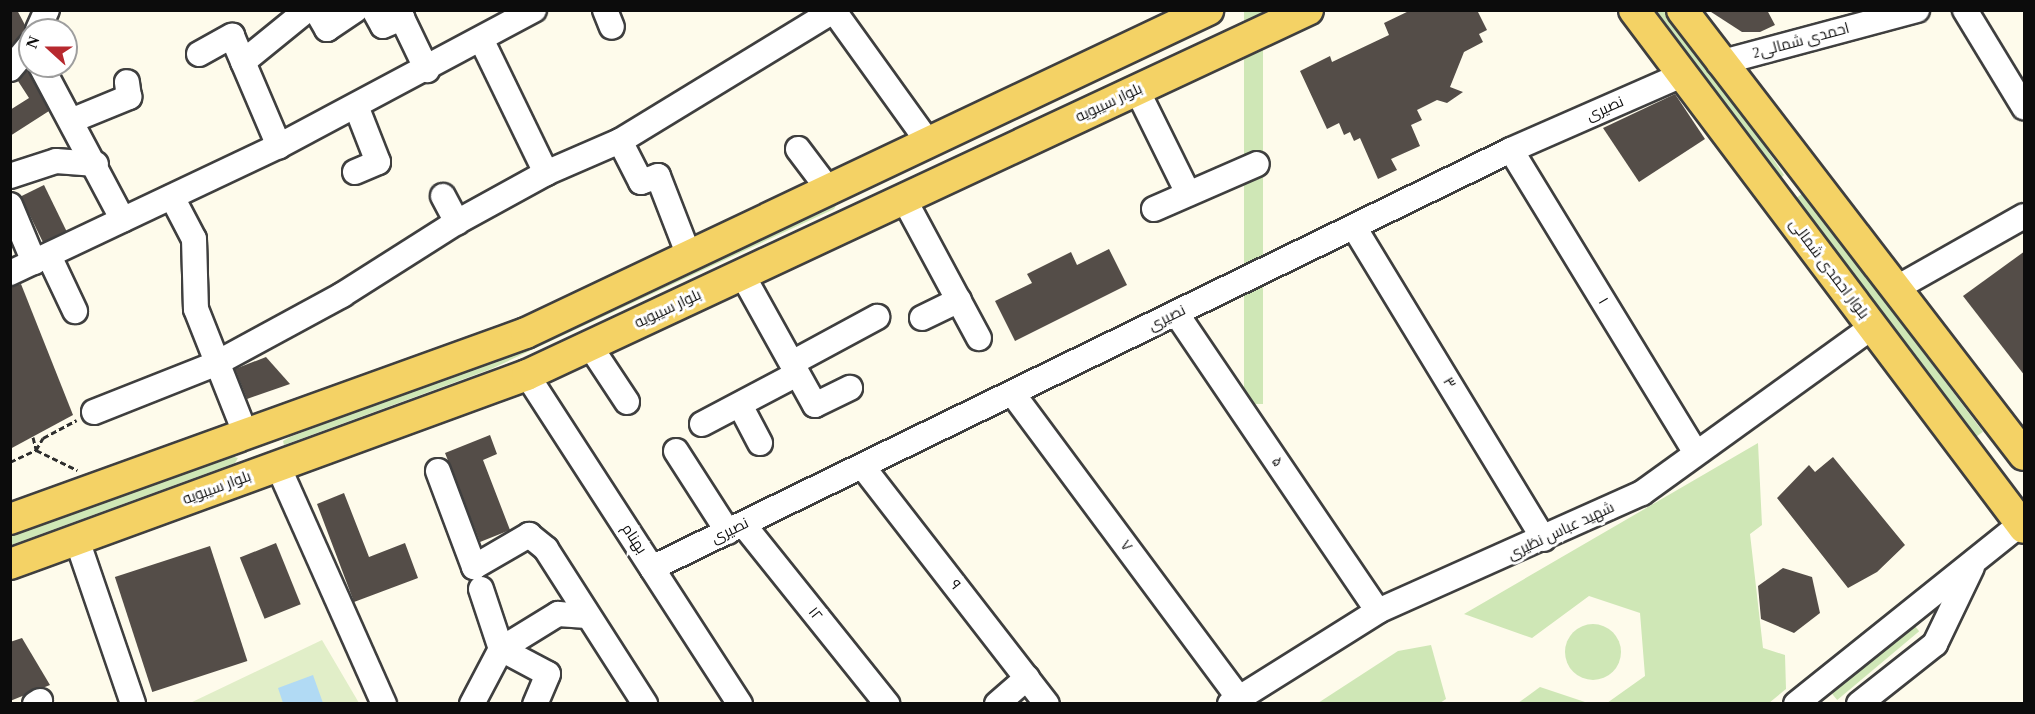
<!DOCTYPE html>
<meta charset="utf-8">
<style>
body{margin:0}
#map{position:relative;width:2035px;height:714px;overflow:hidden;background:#fefbeb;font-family:"Times New Roman",Cairo,serif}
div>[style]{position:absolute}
.green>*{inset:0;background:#cfe7b6;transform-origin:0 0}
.round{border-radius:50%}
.pitch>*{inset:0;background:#e1eec8}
.water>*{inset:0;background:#b1daf4}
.building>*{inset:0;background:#544d48;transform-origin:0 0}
.path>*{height:3px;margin-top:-1.5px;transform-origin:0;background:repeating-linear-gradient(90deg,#2e2e2e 0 6px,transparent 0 9px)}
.roads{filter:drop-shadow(2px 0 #3f3f3f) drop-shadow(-2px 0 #3f3f3f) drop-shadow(0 2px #3f3f3f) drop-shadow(0 -2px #3f3f3f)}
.minor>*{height:24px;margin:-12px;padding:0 12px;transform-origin:12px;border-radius:12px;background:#fff}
.major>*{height:30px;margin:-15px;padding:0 15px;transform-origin:15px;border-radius:15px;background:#f4d265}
span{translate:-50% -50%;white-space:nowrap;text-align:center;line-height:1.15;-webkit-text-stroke:6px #fff;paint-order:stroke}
.street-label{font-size:15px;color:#0c0c0c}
.frame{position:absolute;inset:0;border:12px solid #0c0c0c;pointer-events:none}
.north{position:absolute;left:18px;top:18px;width:60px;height:60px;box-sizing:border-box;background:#fff;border:2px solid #9e9e9e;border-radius:50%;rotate:291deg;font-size:16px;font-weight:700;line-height:24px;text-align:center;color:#0c0c0c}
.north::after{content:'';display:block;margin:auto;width:21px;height:27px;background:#b7292e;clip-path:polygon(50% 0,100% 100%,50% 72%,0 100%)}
</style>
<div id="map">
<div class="green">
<div style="left:1244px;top:11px;width:19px;height:393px"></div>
<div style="clip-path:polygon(1657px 11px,1673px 11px,1784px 175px,1780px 179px)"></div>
<div style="left:1803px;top:193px;width:299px;height:10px;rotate:53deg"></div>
<div style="clip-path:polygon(833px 201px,837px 204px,834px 209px,491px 369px,284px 445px,283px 441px,290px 437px,519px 348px)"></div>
<div style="clip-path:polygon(1758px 443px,1762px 525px,1750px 534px,1763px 648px,1785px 655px,1786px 689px,1769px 703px,1607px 703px,1645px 676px,1640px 613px,1589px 596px,1532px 638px,1464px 614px)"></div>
<div style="clip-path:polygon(231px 456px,238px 458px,235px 463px,11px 545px,11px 536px)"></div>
<div class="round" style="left:1565px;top:624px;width:56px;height:56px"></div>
<div style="left:1914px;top:625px;width:8px;height:107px;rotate:50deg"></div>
<div style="clip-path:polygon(1431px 645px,1446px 699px,1440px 703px,1318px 703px,1398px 651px)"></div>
<div style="clip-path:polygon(1540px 687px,1588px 703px,1518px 703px)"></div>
</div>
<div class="pitch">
<div style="clip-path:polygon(322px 640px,359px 703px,188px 704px)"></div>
</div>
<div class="water">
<div style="clip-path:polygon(313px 675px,323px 703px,283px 703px,278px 688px)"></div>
</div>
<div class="building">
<div style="clip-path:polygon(10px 10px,17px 10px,25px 25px,24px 32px,10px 46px)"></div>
<div style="clip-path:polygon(1411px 10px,1477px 10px,1487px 30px,1479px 34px,1483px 42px,1464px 52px,1450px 87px,1463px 92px,1447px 103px,1437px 100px,1417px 110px,1422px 120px,1411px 125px,1420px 146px,1391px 159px,1397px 170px,1378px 179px,1360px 138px,1354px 141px,1350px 132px,1344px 135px,1339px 123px,1327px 129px,1300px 71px,1330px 56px,1332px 62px,1389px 35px,1384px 23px)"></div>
<div style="clip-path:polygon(1708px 10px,1767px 10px,1775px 25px,1760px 32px,1742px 32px)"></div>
<div style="clip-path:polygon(28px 70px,49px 111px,10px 136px,10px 110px,29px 98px,18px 81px)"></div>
<div style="clip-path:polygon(1675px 94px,1705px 139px,1639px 182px,1603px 128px)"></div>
<div style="left:44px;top:185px;width:51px;height:26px;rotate:64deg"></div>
<div style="clip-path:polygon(1109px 249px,1127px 285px,1015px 341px,995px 301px,1032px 283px,1027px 274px,1071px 252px,1077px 265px)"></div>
<div style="clip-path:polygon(2025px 251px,2025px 376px,1963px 296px)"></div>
<div style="clip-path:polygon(21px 284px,73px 415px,10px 449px,10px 287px)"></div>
<div style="clip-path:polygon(266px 357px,290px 384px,247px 399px,235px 369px)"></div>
<div style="clip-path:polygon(490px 435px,497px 454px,483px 460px,510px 530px,480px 542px,445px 453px)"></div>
<div style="clip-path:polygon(1833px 457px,1905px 545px,1877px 572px,1848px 588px,1777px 498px,1809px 465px,1815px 472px)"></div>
<div style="clip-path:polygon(344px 493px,369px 557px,405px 543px,418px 578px,354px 602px,317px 504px)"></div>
<div style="left:276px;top:543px;width:66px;height:39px;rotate:68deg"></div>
<div style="left:210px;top:546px;width:121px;height:100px;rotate:72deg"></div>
<div style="clip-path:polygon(1783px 568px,1812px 577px,1820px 613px,1794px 633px,1761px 619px,1758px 586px)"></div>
<div style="clip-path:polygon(22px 638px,50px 685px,10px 701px,10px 642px)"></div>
</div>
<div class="path">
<div style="left:33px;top:437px;width:12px;rotate:76deg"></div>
<div style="left:36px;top:450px;width:14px;rotate:-60deg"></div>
<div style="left:43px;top:438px;width:38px;rotate:-28deg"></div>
<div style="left:10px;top:462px;width:29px;rotate:-25deg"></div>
<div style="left:36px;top:450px;width:46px;rotate:26deg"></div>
</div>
<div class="roads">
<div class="minor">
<div style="left:316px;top:10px;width:22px;rotate:60deg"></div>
<div style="left:327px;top:29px;width:34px;rotate:-34deg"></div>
<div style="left:374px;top:10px;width:18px;rotate:61deg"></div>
<div style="left:383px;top:26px;width:21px;rotate:-23deg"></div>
<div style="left:402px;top:18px;width:58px;rotate:64.3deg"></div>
<div style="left:605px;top:10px;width:18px;rotate:68deg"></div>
<div style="left:1965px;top:10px;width:114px;rotate:58.7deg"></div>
<div style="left:834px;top:11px;width:161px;rotate:54.3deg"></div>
<div style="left:38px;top:30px;width:22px;rotate:-66deg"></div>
<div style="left:482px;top:41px;width:147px;rotate:64.1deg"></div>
<div style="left:199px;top:54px;width:38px;rotate:-29deg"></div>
<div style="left:232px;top:36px;width:120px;rotate:66.9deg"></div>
<div style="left:243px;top:62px;width:82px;rotate:-39.1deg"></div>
<div style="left:1719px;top:63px;width:205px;rotate:-15deg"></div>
<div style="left:41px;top:66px;width:174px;rotate:62deg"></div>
<div style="left:10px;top:69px;width:31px;rotate:-50deg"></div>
<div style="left:1137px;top:90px;width:115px;rotate:63.7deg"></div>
<div style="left:73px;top:120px;width:61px;rotate:-22.3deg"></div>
<div style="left:129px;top:97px;width:15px;rotate:-98deg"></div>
<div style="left:620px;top:141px;width:46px;rotate:62.9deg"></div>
<div style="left:641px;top:182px;width:18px;rotate:-19deg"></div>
<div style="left:658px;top:176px;width:86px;rotate:68.8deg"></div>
<div style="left:798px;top:149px;width:51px;rotate:52.9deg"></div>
<div style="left:1511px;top:150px;width:355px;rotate:58.6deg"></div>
<div style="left:355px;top:172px;width:25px;rotate:-23deg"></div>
<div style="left:378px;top:162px;width:60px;rotate:-111.4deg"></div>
<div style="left:10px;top:176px;width:48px;rotate:-18.1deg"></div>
<div style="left:56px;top:161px;width:40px;rotate:4.3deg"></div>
<div style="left:443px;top:196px;width:30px;rotate:62deg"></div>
<div style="left:172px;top:197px;width:47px;rotate:62.4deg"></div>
<div style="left:194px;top:239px;width:70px;rotate:88.4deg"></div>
<div style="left:196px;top:309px;width:136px;rotate:68.4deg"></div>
<div style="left:904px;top:199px;width:158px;rotate:61.7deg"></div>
<div style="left:10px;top:205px;width:62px;rotate:67.2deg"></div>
<div style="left:1154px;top:209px;width:112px;rotate:-23.6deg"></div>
<div style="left:1354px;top:227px;width:365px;rotate:58.7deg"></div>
<div style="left:49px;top:256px;width:61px;rotate:64.7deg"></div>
<div style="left:10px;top:273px;width:297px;rotate:-25.3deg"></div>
<div style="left:279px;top:146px;width:289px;rotate:-28.1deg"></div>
<div style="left:742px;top:274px;width:150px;rotate:60.9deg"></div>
<div style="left:815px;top:405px;width:39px;rotate:-26deg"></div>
<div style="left:1895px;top:289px;width:148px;rotate:-29.5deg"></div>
<div style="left:1176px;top:313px;width:360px;rotate:55.9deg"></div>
<div style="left:922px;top:318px;width:41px;rotate:-25.9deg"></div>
<div style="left:590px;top:346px;width:67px;rotate:56.5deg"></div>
<div style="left:792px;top:363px;width:97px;rotate:-28.4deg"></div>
<div style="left:527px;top:375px;width:392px;rotate:57.1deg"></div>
<div style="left:1013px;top:394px;width:377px;rotate:53.4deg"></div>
<div style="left:740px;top:405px;width:43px;rotate:62.2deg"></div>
<div style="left:94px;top:412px;width:130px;rotate:-21.6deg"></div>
<div style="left:215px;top:364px;width:145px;rotate:-28.5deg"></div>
<div style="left:342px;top:295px;width:136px;rotate:-32.4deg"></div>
<div style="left:457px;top:222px;width:102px;rotate:-28.8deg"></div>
<div style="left:546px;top:173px;width:81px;rotate:-23.4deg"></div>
<div style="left:620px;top:141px;width:252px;rotate:-31.4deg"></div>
<div style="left:702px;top:424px;width:107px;rotate:-27.8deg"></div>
<div style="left:676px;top:451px;width:96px;rotate:57.3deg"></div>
<div style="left:278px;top:466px;width:261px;rotate:66deg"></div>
<div style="left:863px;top:467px;width:300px;rotate:52.2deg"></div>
<div style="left:438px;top:471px;width:103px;rotate:69.4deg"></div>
<div style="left:474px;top:567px;width:64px;rotate:-30.2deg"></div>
<div style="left:529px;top:535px;width:22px;rotate:39deg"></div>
<div style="left:546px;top:549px;width:184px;rotate:57.4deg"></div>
<div style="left:743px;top:524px;width:231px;rotate:51.3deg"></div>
<div style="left:77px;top:540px;width:173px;rotate:71.1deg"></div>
<div style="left:652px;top:568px;width:955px;rotate:-25.95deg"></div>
<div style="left:1511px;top:150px;width:189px;rotate:-23.7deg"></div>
<div style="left:481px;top:589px;width:63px;rotate:71.6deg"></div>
<div style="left:501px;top:649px;width:67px;rotate:-31.6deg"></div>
<div style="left:558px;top:614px;width:29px;rotate:4deg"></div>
<div style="left:35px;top:704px;width:6px;rotate:-31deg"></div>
<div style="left:472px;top:704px;width:62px;rotate:-62.2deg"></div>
<div style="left:501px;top:649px;width:53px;rotate:28deg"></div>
<div style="left:548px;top:674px;width:33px;rotate:113deg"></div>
<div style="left:997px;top:704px;width:40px;rotate:-41deg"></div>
<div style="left:1230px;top:704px;width:175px;rotate:-32.1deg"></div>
<div style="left:1378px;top:611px;width:289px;rotate:-24.1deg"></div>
<div style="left:1642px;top:493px;width:284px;rotate:-35.8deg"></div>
<div style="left:1796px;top:704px;width:288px;rotate:-38.7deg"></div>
<div style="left:1859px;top:704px;width:97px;rotate:-38.3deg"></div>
<div style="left:1935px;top:644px;width:85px;rotate:-64.3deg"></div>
</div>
<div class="major">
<div style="left:1634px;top:10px;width:648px;rotate:53.02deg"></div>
<div style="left:1682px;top:10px;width:561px;rotate:52.46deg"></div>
<div style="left:10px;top:519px;width:548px;rotate:-19.82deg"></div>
<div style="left:526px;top:333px;width:755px;rotate:-25.34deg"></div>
<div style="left:10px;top:564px;width:550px;rotate:-20.08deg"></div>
<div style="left:527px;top:375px;width:862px;rotate:-25.05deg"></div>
</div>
</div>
<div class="street-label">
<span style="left:1801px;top:41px;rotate:-15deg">2احمدی شمالی</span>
<span style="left:1109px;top:103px;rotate:-25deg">بلوار سیبویه</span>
<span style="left:1605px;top:109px;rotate:-24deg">نصیری</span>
<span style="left:1829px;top:269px;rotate:53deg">بلوار احمدی شمالی</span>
<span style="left:1603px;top:301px;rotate:59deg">۱</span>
<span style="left:668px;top:309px;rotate:-25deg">بلوار سیبویه</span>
<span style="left:1167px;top:318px;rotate:-26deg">نصیری</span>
<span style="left:1449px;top:383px;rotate:59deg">۳</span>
<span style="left:1277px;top:462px;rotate:56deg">۵</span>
<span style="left:217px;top:488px;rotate:-20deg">بلوار سیبویه</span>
<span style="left:730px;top:531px;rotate:-26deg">نصیری</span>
<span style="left:1561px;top:531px;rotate:-25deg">شهید عباس نظیری</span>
<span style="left:634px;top:539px;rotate:57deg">بهنام</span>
<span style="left:1126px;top:546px;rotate:53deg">۷</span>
<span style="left:955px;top:585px;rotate:52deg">۹</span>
<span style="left:815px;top:614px;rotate:51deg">۱۲</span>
</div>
<div class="frame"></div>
<div class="north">N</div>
</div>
